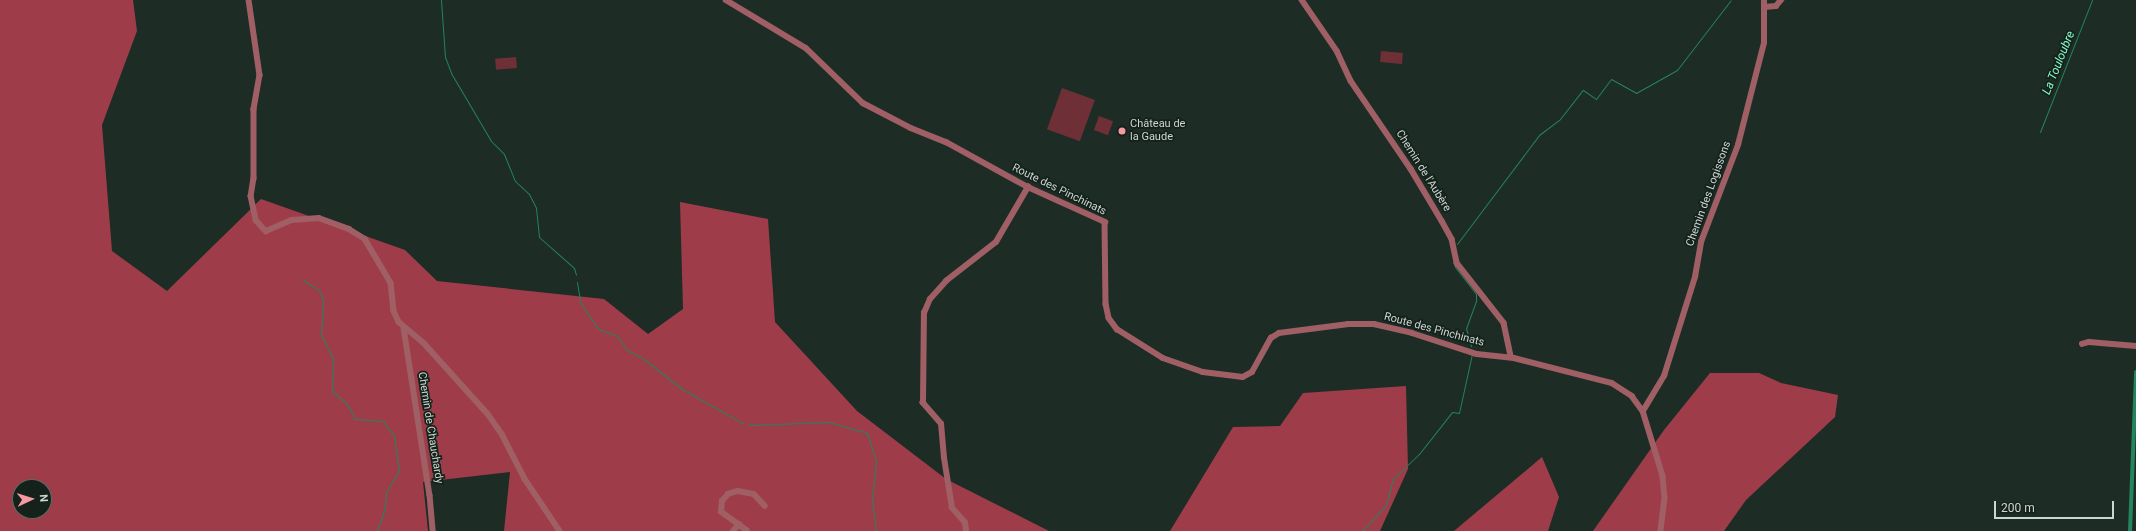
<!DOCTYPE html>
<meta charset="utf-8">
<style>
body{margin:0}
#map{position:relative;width:2136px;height:531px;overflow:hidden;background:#1d2c25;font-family:Roboto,sans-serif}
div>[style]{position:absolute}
.green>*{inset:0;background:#6e3036;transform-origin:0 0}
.forest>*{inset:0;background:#9e3d49}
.stream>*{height:1px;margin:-0.5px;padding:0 0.5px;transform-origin:0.5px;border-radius:0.5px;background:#248360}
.canal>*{height:4px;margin:-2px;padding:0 2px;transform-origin:2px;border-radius:2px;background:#248360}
.minor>*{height:5.5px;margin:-2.75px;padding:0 2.75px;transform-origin:2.75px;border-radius:2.75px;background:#a05f64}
.dots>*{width:11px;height:11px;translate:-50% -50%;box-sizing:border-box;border:2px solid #14221b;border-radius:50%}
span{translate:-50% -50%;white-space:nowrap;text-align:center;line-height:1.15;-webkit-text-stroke:3.5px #14221b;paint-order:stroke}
.poi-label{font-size:11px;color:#cdd6d1}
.left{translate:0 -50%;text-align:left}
.street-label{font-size:11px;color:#cdd6d1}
.water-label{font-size:12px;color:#87fac8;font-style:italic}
.north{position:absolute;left:12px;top:479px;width:40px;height:40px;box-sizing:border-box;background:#14221b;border:1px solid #5e6a64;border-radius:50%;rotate:86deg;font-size:11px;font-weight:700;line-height:16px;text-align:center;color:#cdd6d1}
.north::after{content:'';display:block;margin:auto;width:14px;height:18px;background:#f49aa0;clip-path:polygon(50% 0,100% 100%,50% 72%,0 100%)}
.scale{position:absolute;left:1994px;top:501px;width:120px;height:18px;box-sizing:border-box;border:2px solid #cdd6d1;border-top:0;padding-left:5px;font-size:12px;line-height:14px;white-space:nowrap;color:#cdd6d1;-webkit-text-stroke:3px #14221b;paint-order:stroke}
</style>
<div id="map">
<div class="green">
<div style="left:1381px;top:51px;width:22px;height:11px;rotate:5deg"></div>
<div style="left:516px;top:57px;width:11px;height:21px;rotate:85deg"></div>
<div style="left:1062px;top:88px;width:35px;height:44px;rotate:20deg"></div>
<div style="left:1099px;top:116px;width:15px;height:15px;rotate:20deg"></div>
</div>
<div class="forest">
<div style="clip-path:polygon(evenodd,0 0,133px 0,137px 31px,102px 125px,112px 251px,167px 291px,261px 199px,405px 250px,437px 281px,604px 299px,648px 334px,683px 309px,680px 202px,768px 219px,775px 322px,857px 411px,946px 479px,1049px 531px,504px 531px,510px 472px,423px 482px,428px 531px,0 531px,0 0,20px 487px,44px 487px,44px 511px,20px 511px,20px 487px)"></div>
<div style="clip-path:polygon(1710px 373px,1759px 373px,1781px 383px,1838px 395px,1835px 417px,1746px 500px,1724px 531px,1593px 531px,1664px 430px)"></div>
<div style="clip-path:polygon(1406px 386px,1408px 469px,1380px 531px,1170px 531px,1233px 427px,1280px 426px,1303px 393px)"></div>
<div style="clip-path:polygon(1542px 457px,1559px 497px,1548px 531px,1454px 531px)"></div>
</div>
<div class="stream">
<div style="left:441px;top:0;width:57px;rotate:86deg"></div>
<div style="left:445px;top:57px;width:17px;rotate:69deg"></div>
<div style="left:451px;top:73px;width:79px;rotate:59.5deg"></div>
<div style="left:491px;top:141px;width:18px;rotate:45deg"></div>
<div style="left:504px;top:154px;width:29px;rotate:68deg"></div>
<div style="left:515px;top:181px;width:19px;rotate:43deg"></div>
<div style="left:529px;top:194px;width:16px;rotate:63deg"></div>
<div style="left:536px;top:208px;width:29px;rotate:84deg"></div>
<div style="left:539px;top:237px;width:47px;rotate:41.5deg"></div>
<div style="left:574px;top:268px;width:7px;rotate:74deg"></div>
<div style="left:2040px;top:132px;width:142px;rotate:-68.5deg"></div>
<div style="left:1457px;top:244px;width:136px;rotate:-53deg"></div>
<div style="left:1539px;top:135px;width:26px;rotate:-37deg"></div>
<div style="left:1560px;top:119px;width:37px;rotate:-52deg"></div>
<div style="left:1583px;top:90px;width:16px;rotate:35deg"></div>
<div style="left:1596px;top:99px;width:25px;rotate:-53deg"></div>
<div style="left:1611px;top:79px;width:29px;rotate:29deg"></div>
<div style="left:1636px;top:93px;width:47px;rotate:-29.3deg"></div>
<div style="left:1677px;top:70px;width:88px;rotate:-52.4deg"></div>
<div style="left:1453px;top:256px;width:11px;rotate:80deg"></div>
<div style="left:1455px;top:267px;width:34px;rotate:52deg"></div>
<div style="left:1476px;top:294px;width:7px;rotate:90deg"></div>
<div style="left:1476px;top:301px;width:29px;rotate:110deg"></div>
<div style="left:1466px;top:328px;width:19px;rotate:74deg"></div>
<div style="left:303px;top:280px;width:19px;rotate:32deg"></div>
<div style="left:319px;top:290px;width:11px;rotate:68deg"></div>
<div style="left:323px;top:300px;width:35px;rotate:93deg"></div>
<div style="left:321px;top:335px;width:27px;rotate:63deg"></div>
<div style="left:333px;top:359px;width:32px;rotate:92deg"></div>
<div style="left:332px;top:391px;width:20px;rotate:41deg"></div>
<div style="left:347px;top:404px;width:17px;rotate:62deg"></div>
<div style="left:355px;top:419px;width:28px;rotate:4deg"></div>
<div style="left:383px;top:421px;width:19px;rotate:54deg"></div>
<div style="left:394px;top:436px;width:35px;rotate:82deg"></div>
<div style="left:399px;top:471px;width:25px;rotate:122deg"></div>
<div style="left:386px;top:492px;width:16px;rotate:94deg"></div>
<div style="left:385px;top:508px;width:24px;rotate:109deg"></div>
<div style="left:577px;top:282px;width:20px;rotate:81deg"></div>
<div style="left:580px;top:302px;width:32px;rotate:56deg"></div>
<div style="left:598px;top:329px;width:20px;rotate:20deg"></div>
<div style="left:617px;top:336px;width:17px;rotate:54deg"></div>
<div style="left:627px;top:350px;width:19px;rotate:28deg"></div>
<div style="left:644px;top:359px;width:48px;rotate:38.3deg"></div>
<div style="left:682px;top:389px;width:71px;rotate:29.4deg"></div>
<div style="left:748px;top:425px;width:81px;rotate:-2.1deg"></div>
<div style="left:829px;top:422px;width:40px;rotate:16deg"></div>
<div style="left:867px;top:433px;width:29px;rotate:72deg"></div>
<div style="left:876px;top:461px;width:38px;rotate:96deg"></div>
<div style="left:872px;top:499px;width:32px;rotate:83deg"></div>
<div style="left:1362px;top:531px;width:35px;rotate:-47deg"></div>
<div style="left:1386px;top:505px;width:27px;rotate:-75deg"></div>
<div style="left:1393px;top:479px;width:36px;rotate:-44deg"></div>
<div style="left:1419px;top:454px;width:53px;rotate:-51.8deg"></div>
<div style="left:1452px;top:412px;width:7px;rotate:8deg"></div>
<div style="left:1459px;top:413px;width:60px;rotate:-77.6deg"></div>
</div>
<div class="canal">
<div style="left:2130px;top:531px;width:159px;rotate:-87.8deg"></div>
</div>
<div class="minor">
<div style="left:249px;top:0;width:76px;rotate:81.7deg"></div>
<div style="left:260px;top:75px;width:35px;rotate:100deg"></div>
<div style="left:254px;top:109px;width:69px;rotate:90deg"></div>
<div style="left:254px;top:178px;width:18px;rotate:99deg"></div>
<div style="left:251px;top:196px;width:25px;rotate:78deg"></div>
<div style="left:256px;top:220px;width:15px;rotate:48deg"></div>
<div style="left:266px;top:231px;width:28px;rotate:-23deg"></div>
<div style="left:292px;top:220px;width:27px;rotate:-4deg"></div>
<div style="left:319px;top:218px;width:32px;rotate:20deg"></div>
<div style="left:349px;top:229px;width:19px;rotate:32deg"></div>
<div style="left:365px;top:239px;width:51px;rotate:59.4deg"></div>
<div style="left:391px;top:283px;width:28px;rotate:84deg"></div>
<div style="left:394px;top:311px;width:12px;rotate:66deg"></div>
<div style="left:399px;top:322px;width:33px;rotate:40deg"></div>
<div style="left:424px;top:343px;width:96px;rotate:48deg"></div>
<div style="left:488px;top:414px;width:24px;rotate:55deg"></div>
<div style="left:502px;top:434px;width:51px;rotate:62.9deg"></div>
<div style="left:525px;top:479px;width:63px;rotate:56.1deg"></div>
<div style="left:726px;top:0;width:93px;rotate:31deg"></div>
<div style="left:806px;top:48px;width:79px;rotate:44deg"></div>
<div style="left:863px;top:103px;width:54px;rotate:27.5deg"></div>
<div style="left:911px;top:128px;width:38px;rotate:22deg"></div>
<div style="left:946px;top:142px;width:94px;rotate:28.8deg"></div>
<div style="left:1028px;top:187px;width:85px;rotate:24.4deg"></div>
<div style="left:1105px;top:222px;width:82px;rotate:89.3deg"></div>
<div style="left:1106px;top:304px;width:14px;rotate:78deg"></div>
<div style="left:1109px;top:318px;width:14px;rotate:54deg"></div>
<div style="left:1117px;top:329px;width:54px;rotate:32.2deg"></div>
<div style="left:1163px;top:358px;width:42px;rotate:19.3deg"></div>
<div style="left:1203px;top:372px;width:40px;rotate:7.1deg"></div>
<div style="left:1243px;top:377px;width:10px;rotate:-29deg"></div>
<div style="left:1252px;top:372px;width:39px;rotate:-61deg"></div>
<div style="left:1271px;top:338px;width:9px;rotate:-32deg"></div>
<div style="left:1279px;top:333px;width:70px;rotate:-7.4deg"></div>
<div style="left:1348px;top:324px;width:26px"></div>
<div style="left:1374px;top:324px;width:39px;rotate:13deg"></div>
<div style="left:1412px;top:333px;width:68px;rotate:17.9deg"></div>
<div style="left:1477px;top:354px;width:37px;rotate:6deg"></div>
<div style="left:1514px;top:358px;width:101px;rotate:14.3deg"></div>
<div style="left:1612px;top:383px;width:24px;rotate:33deg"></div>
<div style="left:1632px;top:396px;width:19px;rotate:54deg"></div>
<div style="left:1643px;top:411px;width:68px;rotate:72.9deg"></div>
<div style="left:1663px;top:476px;width:22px;rotate:85deg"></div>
<div style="left:1665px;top:498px;width:33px;rotate:97deg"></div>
<div style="left:1302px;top:0;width:62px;rotate:55.5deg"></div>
<div style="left:1337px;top:51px;width:33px;rotate:65deg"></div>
<div style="left:1351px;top:81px;width:107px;rotate:55.7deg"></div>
<div style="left:1411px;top:169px;width:61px;rotate:59.2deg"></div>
<div style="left:1442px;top:221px;width:21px;rotate:61deg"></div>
<div style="left:1452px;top:239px;width:25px;rotate:78deg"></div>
<div style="left:1457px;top:263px;width:76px;rotate:51.9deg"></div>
<div style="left:1504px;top:323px;width:35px;rotate:78deg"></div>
<div style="left:1764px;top:7px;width:12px;rotate:-5deg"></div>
<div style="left:1776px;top:6px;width:8px;rotate:-50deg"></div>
<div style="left:404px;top:328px;width:169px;rotate:81.2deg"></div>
<div style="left:430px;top:495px;width:36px;rotate:85deg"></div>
<div style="left:2082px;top:344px;width:7px;rotate:-16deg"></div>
<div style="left:2089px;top:342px;width:47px;rotate:4.9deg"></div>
<div style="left:1643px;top:411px;width:41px;rotate:-59deg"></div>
<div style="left:1664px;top:376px;width:104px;rotate:-72.6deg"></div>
<div style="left:1695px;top:277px;width:36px;rotate:-80deg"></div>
<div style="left:1701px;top:242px;width:104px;rotate:-69.1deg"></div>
<div style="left:1738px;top:145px;width:105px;rotate:-75.7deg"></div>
<div style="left:1764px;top:43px;width:43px;rotate:-90deg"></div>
<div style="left:733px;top:531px;width:9px;rotate:-49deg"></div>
<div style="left:747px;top:531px;width:32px;rotate:-144deg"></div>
<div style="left:721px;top:512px;width:11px;rotate:-85deg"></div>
<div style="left:722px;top:501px;width:9px;rotate:-49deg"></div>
<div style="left:728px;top:494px;width:10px;rotate:-17deg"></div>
<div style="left:738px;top:491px;width:16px;rotate:11deg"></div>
<div style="left:754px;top:494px;width:16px;rotate:47deg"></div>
<div style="left:966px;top:531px;width:8px;rotate:-97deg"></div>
<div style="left:965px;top:523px;width:20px;rotate:-131deg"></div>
<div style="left:952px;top:508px;width:51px;rotate:-99.1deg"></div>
<div style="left:944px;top:458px;width:34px;rotate:-95deg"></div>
<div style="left:941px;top:424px;width:28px;rotate:-131deg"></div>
<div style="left:923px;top:403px;width:90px;rotate:-89.4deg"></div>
<div style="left:924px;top:313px;width:15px;rotate:-67deg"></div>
<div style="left:930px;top:299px;width:24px;rotate:-48deg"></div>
<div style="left:946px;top:281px;width:63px;rotate:-38deg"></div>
<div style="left:996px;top:242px;width:64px;rotate:-59.8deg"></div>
</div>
<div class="dots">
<div style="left:1122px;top:131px;background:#f49aa0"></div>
</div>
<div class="poi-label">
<span class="left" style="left:1130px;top:131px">Château de<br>la Gaude</span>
</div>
<div class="street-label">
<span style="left:1423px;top:171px;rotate:58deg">Chemin de l'Aubère</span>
<span style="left:1059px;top:190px;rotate:26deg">Route des Pinchinats</span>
<span style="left:1709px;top:194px;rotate:-70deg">Chemin des Logissons</span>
<span style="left:1434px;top:330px;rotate:15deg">Route des Pinchinats</span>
<span style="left:430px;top:428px;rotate:81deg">Chemin de Chauchardy</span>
</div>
<div class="water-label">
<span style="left:2059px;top:63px;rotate:-68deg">La Touloubre</span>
</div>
<div class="north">N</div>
<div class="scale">200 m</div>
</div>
